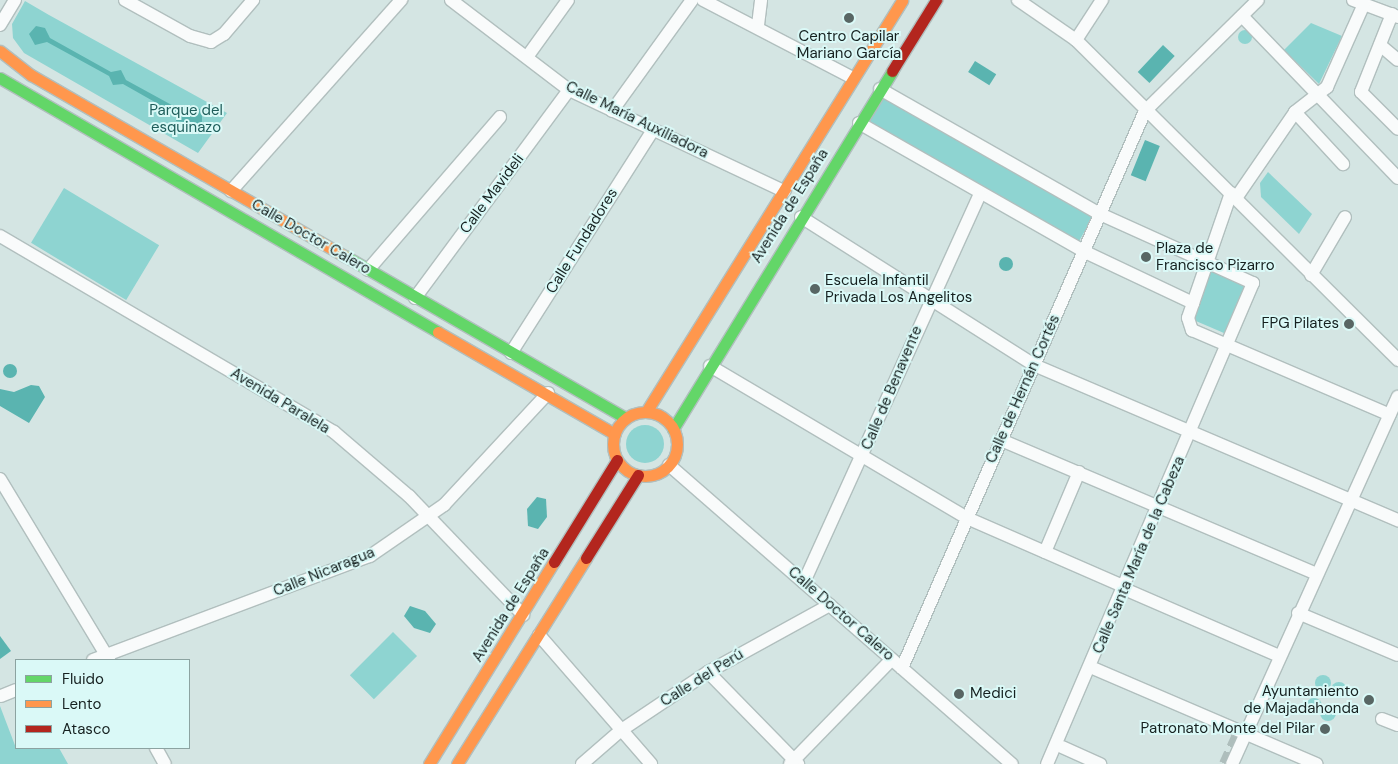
<!DOCTYPE html>
<meta charset="utf-8">
<style>
body{margin:0}
#map{position:relative;width:1398px;height:764px;overflow:hidden;background:#d4e5e3;font-family:"DM Sans",sans-serif}
div>[style]{position:absolute}
.green>*{inset:0;background:#8ed4d1;transform-origin:0 0}
.round{border-radius:50%}
.water>*{inset:0;background:#5ab4b0;transform-origin:0 0}
.street-tunnel>*{height:12px;margin-top:-6px;transform-origin:0;background:repeating-linear-gradient(90deg,#aebebc 0 12px,transparent 0 18px)}
.roads{filter:drop-shadow(1px 0 #b1bfbe) drop-shadow(-1px 0 #b1bfbe) drop-shadow(0 1px #b1bfbe) drop-shadow(0 -1px #b1bfbe)}
.street>*{height:12px;margin:-6px;padding:0 6px;transform-origin:6px;border-radius:6px;background:#f9fbfb}
.fast>*{height:11px;margin:-5.5px;padding:0 5.5px;transform-origin:5.5px;border-radius:5.5px;background:#63d668}
.slow>*{height:11px;margin:-5.5px;padding:0 5.5px;transform-origin:5.5px;border-radius:5.5px;background:#ff974d}
.slow>.ring{margin:-5.5px;padding:0;box-sizing:content-box;background:none;border:11px solid #ff974d;border-radius:50%}
.jam>*{height:11px;margin:-5.5px;padding:0 5.5px;transform-origin:5.5px;border-radius:5.5px;background:#b3261e}
.dots>*{width:14px;height:14px;translate:-50% -50%;box-sizing:border-box;border:2px solid #daf9f7;border-radius:50%}
span{translate:-50% -50%;white-space:nowrap;text-align:center;line-height:1.15;-webkit-text-stroke:4px #daf9f7;paint-order:stroke}
.poi-label{font-size:15px;color:#162120}
.left{translate:0 -50%;text-align:left}
.right{translate:-100% -50%;text-align:right}
.park-label{font-size:15px;color:#1f5e5b}
.street-label{font-size:15px;color:#162120}
.legend{position:absolute;left:15px;top:659px;width:175px;height:90px;box-sizing:border-box;background:#daf9f7;border:1px solid #8ca3a1;margin:0;padding:6px 9px;list-style:none;font-size:15px;color:#162120}
.legend li{display:flex;align-items:center;gap:10px;height:25px}
.legend b{width:25px;border:1px solid #8ca3a1}
</style>
<div id="map">
<div class="green">
<div style="clip-path:polygon(25px 1px,49px 15px,227px 113px,198px 153px,24px 53px,13px 38px,12px 24px)"></div>
<div style="clip-path:polygon(1311px 23px,1342px 36px,1319px 84px,1284px 50px)"></div>
<div class="round" style="left:1238px;top:30px;width:14px;height:14px"></div>
<div style="left:884px;top:95px;width:242px;height:31px;rotate:30deg"></div>
<div style="clip-path:polygon(1268px 172px,1312px 214px,1299px 234px,1261px 197px,1260px 183px)"></div>
<div style="left:64px;top:188px;width:111px;height:64px;rotate:31deg"></div>
<div style="left:1211px;top:271px;width:38px;height:52px;rotate:23deg"></div>
<div class="round" style="left:626px;top:425px;width:38px;height:38px"></div>
<div style="left:393px;top:632px;width:34px;height:61px;rotate:45deg"></div>
<div class="round" style="left:1315px;top:675px;width:16px;height:16px"></div>
<div class="round" style="left:1331px;top:682px;width:16px;height:16px"></div>
<div class="round" style="left:1306px;top:698px;width:16px;height:16px"></div>
<div class="round" style="left:1320px;top:705px;width:16px;height:16px"></div>
<div style="clip-path:polygon(0 706px,16px 748px,59px 748px,68px 764px,0 764px)"></div>
</div>
<div class="water">
<div style="clip-path:polygon(36px 26px,45px 28px,50px 38px,111px 72px,121px 70px,126px 80px,179px 109px,195px 105px,202px 111px,202px 125px,195px 131px,192px 123px,176px 121px,176px 114px,123px 84px,113px 85px,109px 76px,47px 42px,35px 45px,29px 34px)"></div>
<div style="left:1163px;top:45px;width:16px;height:37px;rotate:43deg"></div>
<div style="left:975px;top:61px;width:25px;height:13px;rotate:32deg"></div>
<div style="left:1145px;top:140px;width:16px;height:38px;rotate:22deg"></div>
<div class="round" style="left:999px;top:257px;width:14px;height:14px"></div>
<div class="round" style="left:3px;top:364px;width:14px;height:14px"></div>
<div style="clip-path:polygon(31px 385px,39px 386px,45px 397px,29px 423px,0 406px,0 389px,14px 392px)"></div>
<div style="clip-path:polygon(537px 497px,546px 499px,547px 517px,538px 529px,528px 526px,527px 509px)"></div>
<div style="clip-path:polygon(410px 606px,425px 611px,436px 624px,430px 633px,414px 628px,404px 616px)"></div>
<div style="clip-path:polygon(0 636px,11px 651px,0 659px)"></div>
</div>
<div class="street-tunnel">
<div style="left:1225px;top:764px;width:42px;rotate:-65.9deg"></div>
</div>
<div class="roads">
<div class="street">
<div style="left:125px;top:0;width:74px;rotate:29deg"></div>
<div style="left:190px;top:36px;width:22px;rotate:16deg"></div>
<div style="left:211px;top:42px;width:15px;rotate:-32deg"></div>
<div style="left:224px;top:34px;width:45px;rotate:-49.5deg"></div>
<div style="left:451px;top:0;width:148px;rotate:37.3deg"></div>
<div style="left:569px;top:90px;width:238px;rotate:25.2deg"></div>
<div style="left:703px;top:0;width:169px;rotate:27.5deg"></div>
<div style="left:1018px;top:0;width:70px;rotate:34.6deg"></div>
<div style="left:1076px;top:40px;width:454px;rotate:44.8deg"></div>
<div style="left:1353px;top:0;width:48px;rotate:20.7deg"></div>
<div style="left:1392px;top:14px;width:84px;rotate:111.7deg"></div>
<div style="left:1361px;top:92px;width:52px;rotate:45deg"></div>
<div style="left:1242px;top:16px;width:225px;rotate:46.1deg"></div>
<div style="left:0;top:25px;width:29px;rotate:-59deg"></div>
<div style="left:758px;top:25px;width:25px;rotate:-83deg"></div>
<div style="left:1076px;top:40px;width:48px;rotate:-57deg"></div>
<div style="left:1380px;top:45px;width:23px;rotate:40deg"></div>
<div style="left:527px;top:57px;width:70px;rotate:-54.3deg"></div>
<div style="left:880px;top:89px;width:253px;rotate:29.6deg"></div>
<div style="left:1100px;top:214px;width:168px;rotate:24.3deg"></div>
<div style="left:1253px;top:283px;width:523px;rotate:113.18deg"></div>
<div style="left:612px;top:111px;width:137px;rotate:-54.2deg"></div>
<div style="left:1295px;top:112px;width:71px;rotate:47.3deg"></div>
<div style="left:859px;top:123px;width:258px;rotate:29.7deg"></div>
<div style="left:1083px;top:251px;width:122px;rotate:25.3deg"></div>
<div style="left:231px;top:191px;width:256px;rotate:-48.3deg"></div>
<div style="left:1231px;top:193px;width:132px;rotate:109deg"></div>
<div style="left:1188px;top:318px;width:13px;rotate:72deg"></div>
<div style="left:1192px;top:330px;width:215px;rotate:23.2deg"></div>
<div style="left:1236px;top:198px;width:104px;rotate:-55.5deg"></div>
<div style="left:1295px;top:112px;width:41px;rotate:-38deg"></div>
<div style="left:1327px;top:87px;width:91px;rotate:-66deg"></div>
<div style="left:801px;top:217px;width:276px;rotate:32.4deg"></div>
<div style="left:1034px;top:365px;width:396px;rotate:23.1deg"></div>
<div style="left:0;top:236px;width:387px;rotate:30.4deg"></div>
<div style="left:334px;top:432px;width:99px;rotate:40.5deg"></div>
<div style="left:409px;top:496px;width:165px;rotate:46.2deg"></div>
<div style="left:368px;top:270px;width:202px;rotate:-49.2deg"></div>
<div style="left:1311px;top:275px;width:67px;rotate:-59.6deg"></div>
<div style="left:415px;top:298px;width:259px;rotate:-53.5deg"></div>
<div style="left:511px;top:353px;width:264px;rotate:-57.5deg"></div>
<div style="left:710px;top:366px;width:299px;rotate:30.6deg"></div>
<div style="left:967px;top:518px;width:172px;rotate:23.6deg"></div>
<div style="left:1001px;top:440px;width:343px;rotate:23deg"></div>
<div style="left:669px;top:465px;width:455px;rotate:41.1deg"></div>
<div style="left:0;top:479px;width:211px;rotate:58.9deg"></div>
<div style="left:1045px;top:552px;width:87px;rotate:-67deg"></div>
<div style="left:804px;top:582px;width:426px;rotate:-65.6deg"></div>
<div style="left:1129px;top:591px;width:163px;rotate:23.4deg"></div>
<div style="left:1298px;top:613px;width:108px;rotate:22.8deg"></div>
<div style="left:539px;top:635px;width:171px;rotate:49deg"></div>
<div style="left:93px;top:660px;width:296px;rotate:-20.6deg"></div>
<div style="left:370px;top:556px;width:90px;rotate:-34.6deg"></div>
<div style="left:444px;top:505px;width:153px;rotate:-47.1deg"></div>
<div style="left:902px;top:668px;width:608px;rotate:-66.43deg"></div>
<div style="left:1145px;top:111px;width:158px;rotate:-44.5deg"></div>
<div style="left:1095px;top:669px;width:241px;rotate:23.2deg"></div>
<div style="left:708px;top:672px;width:129px;rotate:45.6deg"></div>
<div style="left:1px;top:696px;width:16px;rotate:-22deg"></div>
<div style="left:1382px;top:719px;width:17px;rotate:21deg"></div>
<div style="left:1062px;top:747px;width:42px;rotate:24.1deg"></div>
<div style="left:156px;top:748px;width:18px;rotate:61deg"></div>
<div style="left:582px;top:764px;width:50px;rotate:-41deg"></div>
<div style="left:620px;top:731px;width:106px;rotate:-33.8deg"></div>
<div style="left:708px;top:672px;width:139px;rotate:-28.8deg"></div>
<div style="left:790px;top:764px;width:146px;rotate:-45.8deg"></div>
<div style="left:1232px;top:764px;width:403px;rotate:-65.7deg"></div>
</div>
<div class="fast">
<div style="left:0;top:78px;width:506px;rotate:30.11deg"></div>
<div style="left:345px;top:256px;width:324px;rotate:30deg"></div>
<div style="left:673px;top:429px;width:420px;rotate:-58.5deg"></div>
</div>
<div class="slow">
<div style="left:0;top:51px;width:39px;rotate:38deg"></div>
<div style="left:31px;top:75px;width:362px;rotate:30deg"></div>
<div style="left:438px;top:332px;width:204px;rotate:30deg"></div>
<div style="left:646px;top:412px;width:485px;rotate:-58.1deg"></div>
<div class="ring" style="left:613px;top:412px;width:53px;height:53px"></div>
<div style="left:429px;top:764px;width:238px;rotate:-58.3deg"></div>
<div style="left:457px;top:764px;width:243px;rotate:-57.9deg"></div>
</div>
<div class="jam">
<div style="left:892px;top:71px;width:84px;rotate:-58.2deg"></div>
<div style="left:586px;top:558px;width:98px;rotate:-57.9deg"></div>
<div style="left:554px;top:562px;width:120px;rotate:-58.3deg"></div>
</div>
</div>
<div class="dots">
<div style="left:849px;top:18px;background:#586664"></div>
<div style="left:1146px;top:257px;background:#586664"></div>
<div style="left:815px;top:289px;background:#586664"></div>
<div style="left:1349px;top:324px;background:#586664"></div>
<div style="left:959px;top:694px;background:#586664"></div>
<div style="left:1369px;top:700px;background:#586664"></div>
<div style="left:1325px;top:729px;background:#586664"></div>
</div>
<div class="poi-label">
<span style="left:849px;top:45px">Centro Capilar<br>Mariano García</span>
<span class="left" style="left:1156px;top:257px">Plaza de<br>Francisco Pizarro</span>
<span class="left" style="left:825px;top:289px">Escuela Infantil<br>Privada Los Angelitos</span>
<span class="right" style="left:1339px;top:324px">FPG Pilates</span>
<span class="right" style="left:1359px;top:700px">Ayuntamiento<br>de Majadahonda</span>
<span class="left" style="left:970px;top:694px">Medici</span>
<span class="right" style="left:1315px;top:729px">Patronato Monte del Pilar</span>
</div>
<div class="park-label">
<span style="left:186px;top:119px">Parque del<br>esquinazo</span>
</div>
<div class="street-label">
<span style="left:637px;top:120px;rotate:26deg">Calle María Auxiliadora</span>
<span style="left:492px;top:194px;rotate:-53deg">Calle Mavideli</span>
<span style="left:790px;top:206px;rotate:-58deg">Avenida de España</span>
<span style="left:311px;top:237px;rotate:30deg">Calle Doctor Calero</span>
<span style="left:582px;top:241px;rotate:-58deg">Calle Fundadores</span>
<span style="left:892px;top:388px;rotate:-67deg">Calle de Benavente</span>
<span style="left:1023px;top:389px;rotate:-66deg">Calle de Hernán Cortés</span>
<span style="left:280px;top:401px;rotate:31deg">Avenida Paralela</span>
<span style="left:1139px;top:555px;rotate:-67deg">Calle Santa María de la Cabeza</span>
<span style="left:324px;top:572px;rotate:-22deg">Calle Nicaragua</span>
<span style="left:511px;top:605px;rotate:-58deg">Avenida de España</span>
<span style="left:841px;top:614px;rotate:41deg">Calle Doctor Calero</span>
<span style="left:702px;top:678px;rotate:-32deg">Calle del Perú</span>
</div>
<ul class="legend">
<li><b style="height:6px;background:#63d668"></b>Fluido</li>
<li><b style="height:6px;background:#ff974d"></b>Lento</li>
<li><b style="height:6px;background:#b3261e"></b>Atasco</li>
</ul>
</div>
